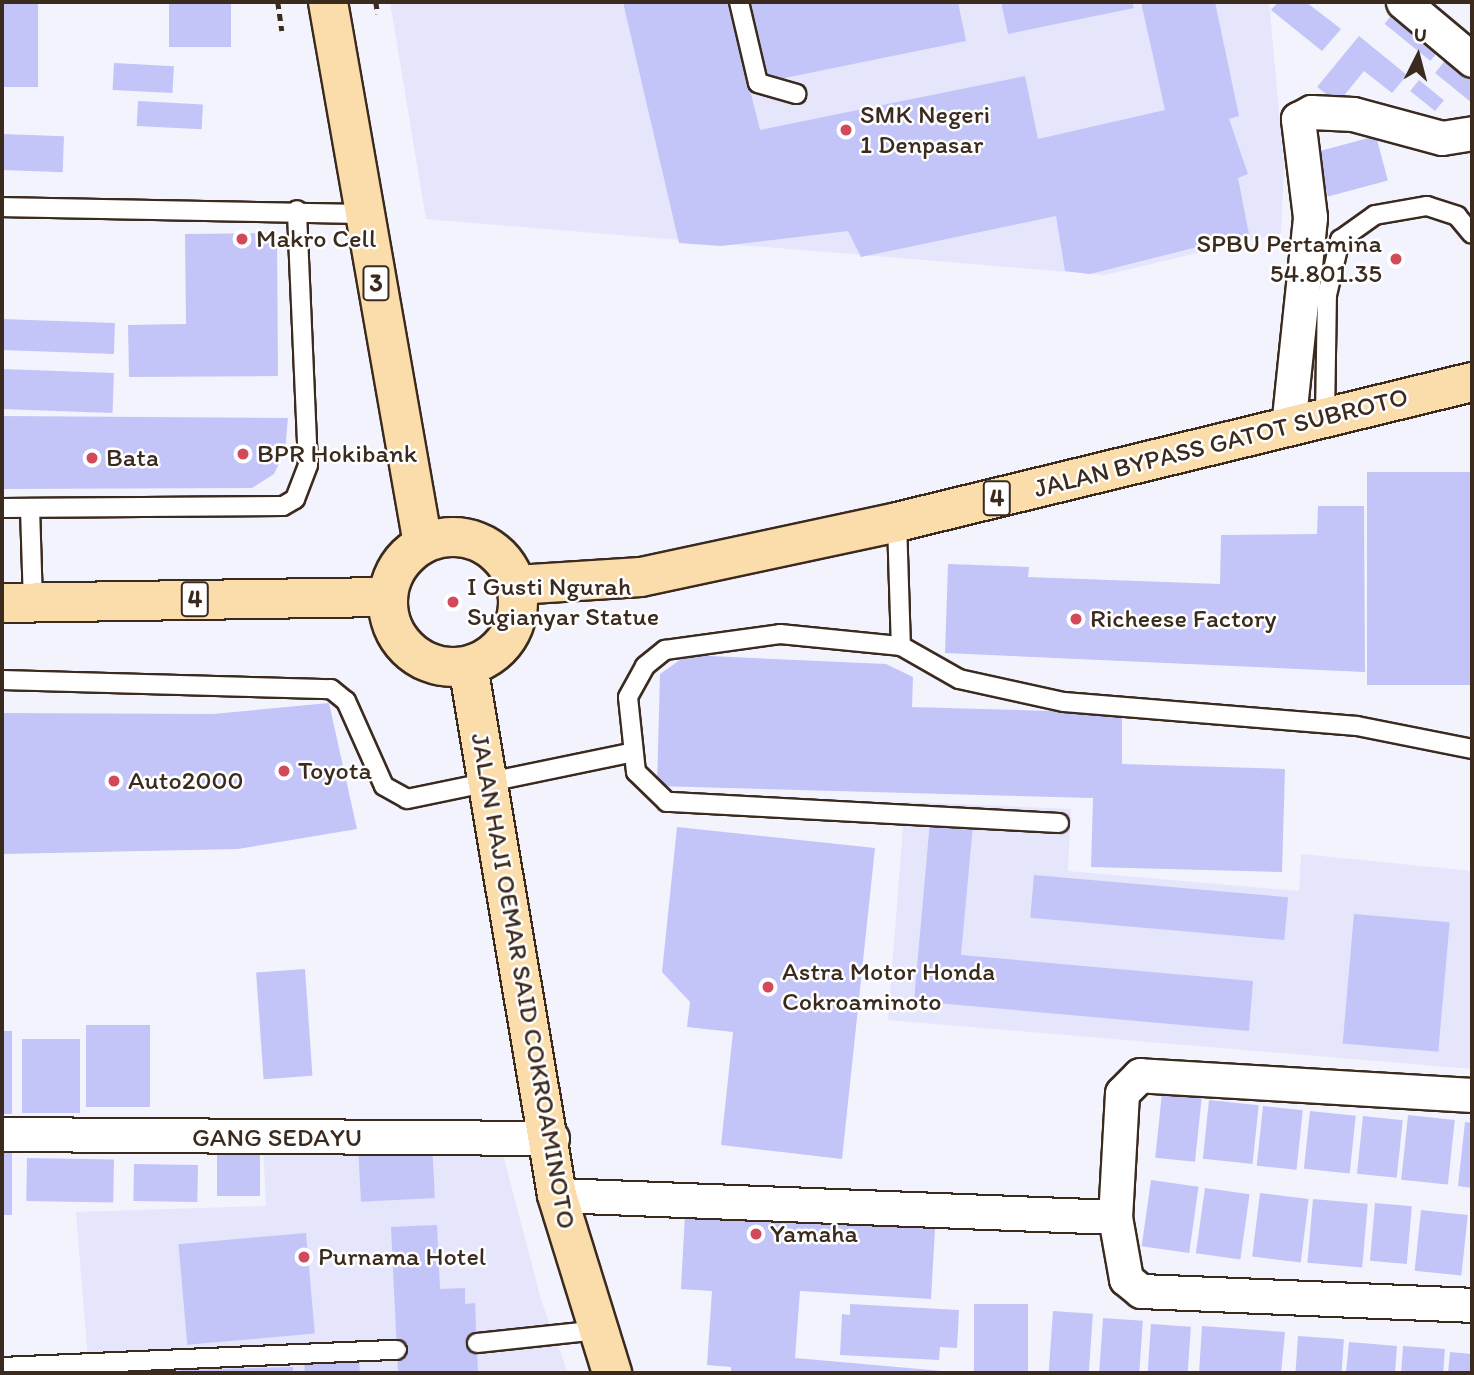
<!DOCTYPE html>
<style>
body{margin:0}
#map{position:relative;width:1474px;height:1375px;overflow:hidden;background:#f3f3fe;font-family:Itim,sans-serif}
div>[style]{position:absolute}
.built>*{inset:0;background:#e5e5fc}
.building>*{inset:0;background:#c3c5f8;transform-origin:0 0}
.path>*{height:4.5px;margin-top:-2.25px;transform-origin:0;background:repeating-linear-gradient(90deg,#3b2a1e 0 7px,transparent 0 12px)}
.roads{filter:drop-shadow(2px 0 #3b2a1e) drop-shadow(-2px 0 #3b2a1e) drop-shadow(0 2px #3b2a1e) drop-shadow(0 -2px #3b2a1e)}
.lane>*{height:18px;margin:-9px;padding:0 9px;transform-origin:9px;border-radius:9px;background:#fff}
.street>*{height:33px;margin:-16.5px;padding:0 16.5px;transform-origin:16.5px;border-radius:16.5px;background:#fff}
.highway>*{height:38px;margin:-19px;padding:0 19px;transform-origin:19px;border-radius:19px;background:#fbddab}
.highway>.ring{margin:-19px;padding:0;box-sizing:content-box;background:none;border:38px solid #fbddab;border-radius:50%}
.dots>*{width:19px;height:19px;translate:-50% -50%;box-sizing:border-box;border:4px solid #fff;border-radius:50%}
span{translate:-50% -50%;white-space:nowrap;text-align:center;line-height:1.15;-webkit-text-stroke:5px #fff;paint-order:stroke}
.shield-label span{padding:2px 5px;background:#fff;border:2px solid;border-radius:5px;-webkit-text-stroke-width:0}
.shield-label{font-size:24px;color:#3b2a1e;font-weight:700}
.poi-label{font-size:26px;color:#3b2a1e}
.left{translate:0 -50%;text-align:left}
.right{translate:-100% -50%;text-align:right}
.street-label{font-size:26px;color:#3b2a1e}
.frame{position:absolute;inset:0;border:4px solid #3b2a1e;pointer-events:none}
.north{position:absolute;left:1383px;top:21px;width:70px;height:70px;-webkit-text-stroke:5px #fff;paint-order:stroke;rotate:6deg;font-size:19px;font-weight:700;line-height:28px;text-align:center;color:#3b2a1e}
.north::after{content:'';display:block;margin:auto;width:24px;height:32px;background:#3b2a1e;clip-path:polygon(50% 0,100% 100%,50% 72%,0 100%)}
</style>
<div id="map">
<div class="built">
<div style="clip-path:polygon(390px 2px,1269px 2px,1284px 166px,1281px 233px,1105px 275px,426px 219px)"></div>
<div style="clip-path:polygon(905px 802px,1071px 809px,1068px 871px,1299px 891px,1301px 854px,1472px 871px,1472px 1069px,888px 1020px)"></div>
<div style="clip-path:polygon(494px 1120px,542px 1303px,568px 1373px,89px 1373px,76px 1212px,266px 1206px,262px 1127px)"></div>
</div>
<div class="building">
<div style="left:2px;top:2px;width:36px;height:85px"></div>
<div style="left:169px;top:2px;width:62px;height:45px"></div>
<div style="clip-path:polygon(623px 2px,728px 2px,760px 130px,1025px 76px,1038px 139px,1165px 110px,1141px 2px,1215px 2px,1239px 116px,1229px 119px,1248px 174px,1238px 178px,1249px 234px,1090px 274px,1065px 271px,1056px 216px,861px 257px,848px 231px,721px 246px,679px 243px)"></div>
<div style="clip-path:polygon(748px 2px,958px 2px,966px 41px,765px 82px)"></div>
<div style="clip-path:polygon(1001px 2px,1132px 2px,1134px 8px,1008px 34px)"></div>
<div style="clip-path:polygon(1278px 2px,1306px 2px,1341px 29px,1322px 51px,1271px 10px)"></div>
<div style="left:1399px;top:6px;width:59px;height:23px;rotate:39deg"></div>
<div style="clip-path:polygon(1359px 36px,1407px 75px,1392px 93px,1364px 71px,1338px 103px,1317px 87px)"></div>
<div style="clip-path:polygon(1452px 52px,1472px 68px,1472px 103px,1435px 73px)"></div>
<div style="left:114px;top:63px;width:60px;height:27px;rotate:3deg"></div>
<div style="left:1419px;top:80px;width:32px;height:14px;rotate:39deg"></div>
<div style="left:138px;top:101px;width:65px;height:25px;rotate:3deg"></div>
<div style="left:2px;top:134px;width:62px;height:36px;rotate:2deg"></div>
<div style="left:1376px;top:136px;width:46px;height:62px;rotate:75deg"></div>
<div style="clip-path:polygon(277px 233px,278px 376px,129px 377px,128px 325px,186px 324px,185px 234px)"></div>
<div style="left:2px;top:319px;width:113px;height:31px;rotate:2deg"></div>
<div style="left:2px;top:369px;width:112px;height:40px;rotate:2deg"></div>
<div style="clip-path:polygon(2px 416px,288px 418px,285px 451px,274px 474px,252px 488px,2px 489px)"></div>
<div style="left:1367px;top:472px;width:105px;height:213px"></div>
<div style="clip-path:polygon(1318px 506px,1364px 506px,1365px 672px,945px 653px,948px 564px,1029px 567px,1028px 577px,1220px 584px,1221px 535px,1317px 534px)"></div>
<div style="clip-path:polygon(687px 655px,886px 664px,913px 677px,912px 707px,1122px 713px,1122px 764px,1285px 769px,1282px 872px,1091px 867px,1093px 798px,657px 786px,660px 674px)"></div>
<div style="clip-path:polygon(329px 703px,357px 829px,238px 849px,2px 854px,2px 713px,213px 714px)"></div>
<div style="clip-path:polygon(930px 821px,973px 825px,961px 955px,1253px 981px,1249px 1031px,914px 1001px)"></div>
<div style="clip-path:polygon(677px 827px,875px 848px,842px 1159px,721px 1145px,733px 1032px,687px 1027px,690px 1002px,662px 972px)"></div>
<div style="left:1034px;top:875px;width:255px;height:43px;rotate:5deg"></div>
<div style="left:1354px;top:914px;width:96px;height:130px;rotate:5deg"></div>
<div style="left:305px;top:969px;width:107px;height:49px;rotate:86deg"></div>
<div style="left:86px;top:1025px;width:64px;height:82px"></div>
<div style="left:2px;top:1031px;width:10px;height:83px"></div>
<div style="left:22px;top:1039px;width:58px;height:74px"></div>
<div style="left:1162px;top:1093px;width:40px;height:65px;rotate:6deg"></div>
<div style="left:1209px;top:1100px;width:50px;height:59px;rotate:6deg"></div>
<div style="left:1263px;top:1106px;width:40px;height:60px;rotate:6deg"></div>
<div style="left:1310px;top:1111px;width:46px;height:58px;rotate:6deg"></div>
<div style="left:1408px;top:1115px;width:47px;height:65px;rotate:6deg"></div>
<div style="left:1363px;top:1116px;width:40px;height:58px;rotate:6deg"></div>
<div style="clip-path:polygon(1465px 1122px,1472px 1123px,1472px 1188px,1458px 1186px)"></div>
<div style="left:432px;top:1143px;width:55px;height:74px;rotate:87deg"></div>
<div style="left:217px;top:1147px;width:43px;height:49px"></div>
<div style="left:2px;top:1148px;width:10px;height:67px"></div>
<div style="left:27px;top:1158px;width:87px;height:43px;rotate:1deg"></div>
<div style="left:134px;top:1164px;width:64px;height:37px;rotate:1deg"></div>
<div style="left:1151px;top:1180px;width:48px;height:67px;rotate:8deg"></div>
<div style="left:1205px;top:1188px;width:45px;height:66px;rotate:8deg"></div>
<div style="left:1260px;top:1193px;width:49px;height:64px;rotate:7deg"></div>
<div style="left:1313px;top:1199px;width:55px;height:64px;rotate:5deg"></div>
<div style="left:1375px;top:1203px;width:37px;height:58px;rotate:5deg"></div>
<div style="left:1421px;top:1210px;width:47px;height:61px;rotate:6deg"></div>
<div style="clip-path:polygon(685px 1214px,935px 1229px,931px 1299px,800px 1291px,795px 1358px,965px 1373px,731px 1373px,731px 1367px,707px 1365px,712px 1291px,681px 1289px)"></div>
<div style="clip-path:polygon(437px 1225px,440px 1289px,465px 1288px,465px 1304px,475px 1303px,478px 1373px,398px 1373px,391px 1227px)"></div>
<div style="left:306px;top:1233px;width:101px;height:128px;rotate:85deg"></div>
<div style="clip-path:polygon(850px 1304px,959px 1310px,957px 1348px,940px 1347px,939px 1360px,840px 1355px,842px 1314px,850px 1315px)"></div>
<div style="left:974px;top:1304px;width:54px;height:69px"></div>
<div style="left:1053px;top:1311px;width:40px;height:62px;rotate:4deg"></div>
<div style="left:1103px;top:1318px;width:40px;height:55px;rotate:4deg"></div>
<div style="left:1151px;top:1324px;width:40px;height:49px;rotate:4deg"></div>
<div style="clip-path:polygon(1202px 1326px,1285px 1332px,1281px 1373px,1199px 1373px)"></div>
<div style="left:1298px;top:1336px;width:46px;height:37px;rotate:4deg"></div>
<div style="clip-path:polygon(1349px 1342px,1397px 1346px,1395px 1373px,1346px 1373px)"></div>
<div style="left:1403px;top:1346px;width:42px;height:27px;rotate:4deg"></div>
<div style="clip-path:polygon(1450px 1352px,1472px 1354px,1472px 1373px,1448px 1373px)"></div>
<div style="left:359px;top:1356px;width:17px;height:55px;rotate:87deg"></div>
<div style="clip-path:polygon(293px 1367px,293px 1373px,181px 1373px,180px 1370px)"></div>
</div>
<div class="path">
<div style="left:278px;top:2px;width:29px;rotate:82deg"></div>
<div style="left:376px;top:2px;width:12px;rotate:81deg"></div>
</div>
<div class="roads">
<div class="lane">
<div style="left:739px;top:2px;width:83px;rotate:76.8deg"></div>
<div style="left:758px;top:83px;width:40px;rotate:16deg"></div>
<div style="left:2px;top:207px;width:363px;rotate:1.1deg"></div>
<div style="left:1325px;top:418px;width:123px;rotate:-89.1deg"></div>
<div style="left:1327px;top:295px;width:57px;rotate:-76.7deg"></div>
<div style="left:1340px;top:240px;width:43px;rotate:-35.5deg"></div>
<div style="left:1375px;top:215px;width:53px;rotate:-9.8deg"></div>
<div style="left:1427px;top:206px;width:32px;rotate:18deg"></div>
<div style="left:1457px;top:216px;width:23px;rotate:50deg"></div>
<div style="left:2px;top:508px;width:281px;rotate:-0.4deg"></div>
<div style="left:283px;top:506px;width:14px;rotate:-30deg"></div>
<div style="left:295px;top:499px;width:36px;rotate:-69deg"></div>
<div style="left:308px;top:465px;width:255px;rotate:-92.5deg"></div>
<div style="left:30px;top:508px;width:94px;rotate:88.2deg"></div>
<div style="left:897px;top:522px;width:124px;rotate:88.2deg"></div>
<div style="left:2px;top:680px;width:329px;rotate:1.6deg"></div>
<div style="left:331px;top:689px;width:19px;rotate:39deg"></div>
<div style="left:346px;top:701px;width:93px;rotate:65.9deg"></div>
<div style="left:384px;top:786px;width:26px;rotate:29deg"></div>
<div style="left:407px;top:799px;width:228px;rotate:-11.7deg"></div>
<div style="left:1059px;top:823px;width:393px;rotate:-176.9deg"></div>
<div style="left:667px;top:802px;width:43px;rotate:-135.9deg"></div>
<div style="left:636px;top:772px;width:75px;rotate:-96.1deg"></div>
<div style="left:628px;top:697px;width:35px;rotate:-61deg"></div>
<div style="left:645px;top:666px;width:26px;rotate:-39deg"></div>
<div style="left:665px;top:650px;width:116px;rotate:-7.9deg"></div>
<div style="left:780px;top:634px;width:122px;rotate:5.7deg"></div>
<div style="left:901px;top:646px;width:67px;rotate:29.6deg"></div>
<div style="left:959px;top:679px;width:107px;rotate:12.4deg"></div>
<div style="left:1064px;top:702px;width:294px;rotate:4.7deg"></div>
<div style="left:1357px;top:726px;width:117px;rotate:11.3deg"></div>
<div style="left:477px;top:1343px;width:122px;rotate:-6.1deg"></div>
<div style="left:2px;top:1367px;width:395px;rotate:-2.5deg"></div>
</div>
<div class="street">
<div style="left:1403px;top:2px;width:90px;rotate:40deg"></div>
<div style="left:1288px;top:427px;width:211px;rotate:-84deg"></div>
<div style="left:1310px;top:217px;width:99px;rotate:-97deg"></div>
<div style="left:1298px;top:119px;width:15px;rotate:-28deg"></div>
<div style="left:1311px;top:112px;width:42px;rotate:2.7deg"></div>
<div style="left:1353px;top:114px;width:92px;rotate:15.1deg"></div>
<div style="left:1442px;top:138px;width:30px;rotate:-9deg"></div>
<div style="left:1472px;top:1095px;width:333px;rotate:-176.6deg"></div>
<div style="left:1140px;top:1075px;width:25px;rotate:135deg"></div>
<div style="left:1122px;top:1093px;width:124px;rotate:93.2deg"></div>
<div style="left:1115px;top:1217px;width:63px;rotate:79.9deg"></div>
<div style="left:1126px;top:1279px;width:19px;rotate:39deg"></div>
<div style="left:1141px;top:1291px;width:331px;rotate:2.4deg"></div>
<div style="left:2px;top:1134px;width:550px;rotate:0.42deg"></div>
<div style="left:557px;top:1195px;width:558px;rotate:2.26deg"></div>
</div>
<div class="highway">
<div style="left:328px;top:2px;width:550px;rotate:80.06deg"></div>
<div class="ring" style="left:388px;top:537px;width:92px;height:92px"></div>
<div style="left:516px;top:585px;width:125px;rotate:-3.7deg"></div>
<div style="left:641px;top:577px;width:262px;rotate:-12.1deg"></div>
<div style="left:897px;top:522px;width:592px;rotate:-13.68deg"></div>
<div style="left:2px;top:603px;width:386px;rotate:-0.9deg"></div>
<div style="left:468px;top:666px;width:536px;rotate:80.45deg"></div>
<div style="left:557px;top:1195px;width:186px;rotate:72.8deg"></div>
</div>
</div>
<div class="dots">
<div style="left:846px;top:130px;background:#d1495b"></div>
<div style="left:242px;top:239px;background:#d1495b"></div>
<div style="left:1396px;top:259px;background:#d1495b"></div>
<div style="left:243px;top:454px;background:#d1495b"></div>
<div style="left:92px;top:458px;background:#d1495b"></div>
<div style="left:453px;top:602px;background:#d1495b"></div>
<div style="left:1076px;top:619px;background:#d1495b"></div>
<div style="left:284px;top:771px;background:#d1495b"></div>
<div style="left:114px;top:781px;background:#d1495b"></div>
<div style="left:768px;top:987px;background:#d1495b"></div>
<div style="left:756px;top:1234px;background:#d1495b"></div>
<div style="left:304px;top:1257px;background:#d1495b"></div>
</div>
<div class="shield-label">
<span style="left:376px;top:283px">3</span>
<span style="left:997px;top:498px">4</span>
<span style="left:195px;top:599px">4</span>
</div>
<div class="poi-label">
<span class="left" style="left:860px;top:130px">SMK Negeri<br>1 Denpasar</span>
<span class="left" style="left:256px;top:239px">Makro Cell</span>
<span class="right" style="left:1382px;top:259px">SPBU Pertamina<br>54.801.35</span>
<span class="left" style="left:257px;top:454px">BPR Hokibank</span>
<span class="left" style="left:106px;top:458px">Bata</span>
<span class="left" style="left:467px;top:602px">I Gusti Ngurah<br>Sugianyar Statue</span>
<span class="left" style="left:1090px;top:619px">Richeese Factory</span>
<span class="left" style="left:298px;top:771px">Toyota</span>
<span class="left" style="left:128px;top:781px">Auto2000</span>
<span class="left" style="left:782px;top:987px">Astra Motor Honda<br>Cokroaminoto</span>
<span class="left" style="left:770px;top:1234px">Yamaha</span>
<span class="left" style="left:318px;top:1257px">Purnama Hotel</span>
</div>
<div class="street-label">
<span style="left:1221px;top:443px;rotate:-14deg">JALAN BYPASS GATOT SUBROTO</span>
<span style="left:523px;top:981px;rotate:80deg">JALAN HAJI OEMAR SAID COKROAMINOTO</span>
<span style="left:277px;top:1138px">GANG SEDAYU</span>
</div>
<div class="frame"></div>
<div class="north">U</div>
</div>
